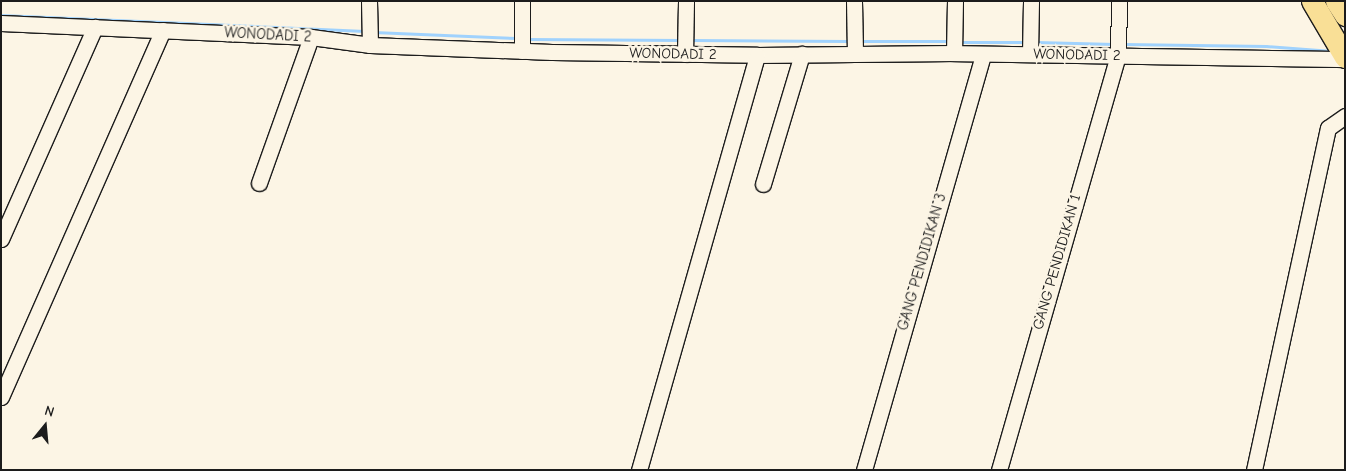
<!DOCTYPE html>
<style>
body{margin:0}
#map{position:relative;width:1346px;height:471px;overflow:hidden;background:#fcf5e5;font-family:"Comic Neue",sans-serif}
div>[style]{position:absolute}
.stream>*{height:3px;margin:-1.5px;padding:0 1.5px;transform-origin:1.5px;border-radius:1.5px;background:#a0d2fd}
.roads{filter:drop-shadow(1px 0 #1c1c1c) drop-shadow(-1px 0 #1c1c1c) drop-shadow(0 1px #1c1c1c) drop-shadow(0 -1px #1c1c1c)}
.minor>*{height:15px;margin:-7.5px;padding:0 7.5px;transform-origin:7.5px;border-radius:7.5px;background:#fcf5e5}
.highway>*{height:21px;margin:-10.5px;padding:0 10.5px;transform-origin:10.5px;border-radius:10.5px;background:#f9df96}
span{translate:-50% -50%;white-space:nowrap;text-align:center;line-height:1.15;-webkit-text-stroke:5px #fcf5e5;paint-order:stroke}
.street-label{font-size:15px;color:#1c1c1c}
.frame{position:absolute;inset:0;border:2px solid #1c1c1c;pointer-events:none}
.north{position:absolute;left:20px;top:401px;width:50px;height:50px;-webkit-text-stroke:4px #fcf5e5;paint-order:stroke;rotate:17deg;font-size:14px;font-weight:700;line-height:20px;text-align:center;color:#1c1c1c}
.north::after{content:'';display:block;margin:auto;width:18px;height:22px;background:#1c1c1c;clip-path:polygon(50% 0,100% 100%,50% 72%,0 100%)}
</style>
<div id="map">
<div class="stream">
<div style="left:1px;top:15px;width:364px;rotate:2.5deg"></div>
<div style="left:373px;top:32px;width:144px;rotate:2.4deg"></div>
<div style="left:526px;top:39px;width:156px;rotate:0.4deg"></div>
<div style="left:691px;top:40px;width:158px;rotate:0.4deg"></div>
<div style="left:858px;top:41px;width:91px"></div>
<div style="left:958px;top:42px;width:69px"></div>
<div style="left:1036px;top:42px;width:78px;rotate:1.5deg"></div>
<div style="left:1123px;top:44px;width:143px;rotate:0.8deg"></div>
<div style="left:1266px;top:46px;width:66px;rotate:4.3deg"></div>
</div>
<div class="roads">
<div class="minor">
<div style="left:369px;top:1px;width:44px;rotate:88.7deg"></div>
<div style="left:522px;top:1px;width:50px;rotate:90deg"></div>
<div style="left:854px;top:1px;width:52px;rotate:88.9deg"></div>
<div style="left:1px;top:23px;width:310px;rotate:2.6deg"></div>
<div style="left:311px;top:37px;width:60px;rotate:7.7deg"></div>
<div style="left:370px;top:45px;width:182px;rotate:2.2deg"></div>
<div style="left:552px;top:52px;width:205px;rotate:0.8deg"></div>
<div style="left:757px;top:55px;width:197px;rotate:-0.6deg"></div>
<div style="left:954px;top:53px;width:391px;rotate:0.9deg"></div>
<div style="left:954px;top:53px;width:52px;rotate:-88.9deg"></div>
<div style="left:685px;top:54px;width:53px;rotate:-88.9deg"></div>
<div style="left:1030px;top:54px;width:53px;rotate:-88.9deg"></div>
<div style="left:259px;top:183px;width:155px;rotate:-70.4deg"></div>
<div style="left:763px;top:184px;width:136px;rotate:-73.3deg"></div>
<div style="left:1px;top:239px;width:232px;rotate:-66.1deg"></div>
<div style="left:1px;top:397px;width:401px;rotate:-66.2deg"></div>
<div style="left:639px;top:470px;width:431px;rotate:-74.1deg"></div>
<div style="left:864px;top:470px;width:432px;rotate:-74deg"></div>
<div style="left:999px;top:470px;width:431px;rotate:-74deg"></div>
<div style="left:1118px;top:56px;width:55px;rotate:-89deg"></div>
<div style="left:1254px;top:470px;width:350px;rotate:-77.8deg"></div>
<div style="left:1328px;top:128px;width:21px;rotate:-35deg"></div>
</div>
<div class="highway">
<div style="left:1312px;top:1px;width:65px;rotate:59.5deg"></div>
<div style="left:1336px;top:1px;width:17px;rotate:57deg"></div>
</div>
</div>
<div class="street-label">
<span style="left:268px;top:35px;rotate:3deg">WONODADI 2</span>
<span style="left:673px;top:54px;rotate:1deg">WONODADI 2</span>
<span style="left:1077px;top:55px;rotate:1deg">WONODADI 2</span>
<span style="left:922px;top:262px;rotate:-74deg">GANG PENDIDIKAN 3</span>
<span style="left:1057px;top:262px;rotate:-74deg">GANG PENDIDIKAN 1</span>
</div>
<div class="frame"></div>
<div class="north">N</div>
</div>
